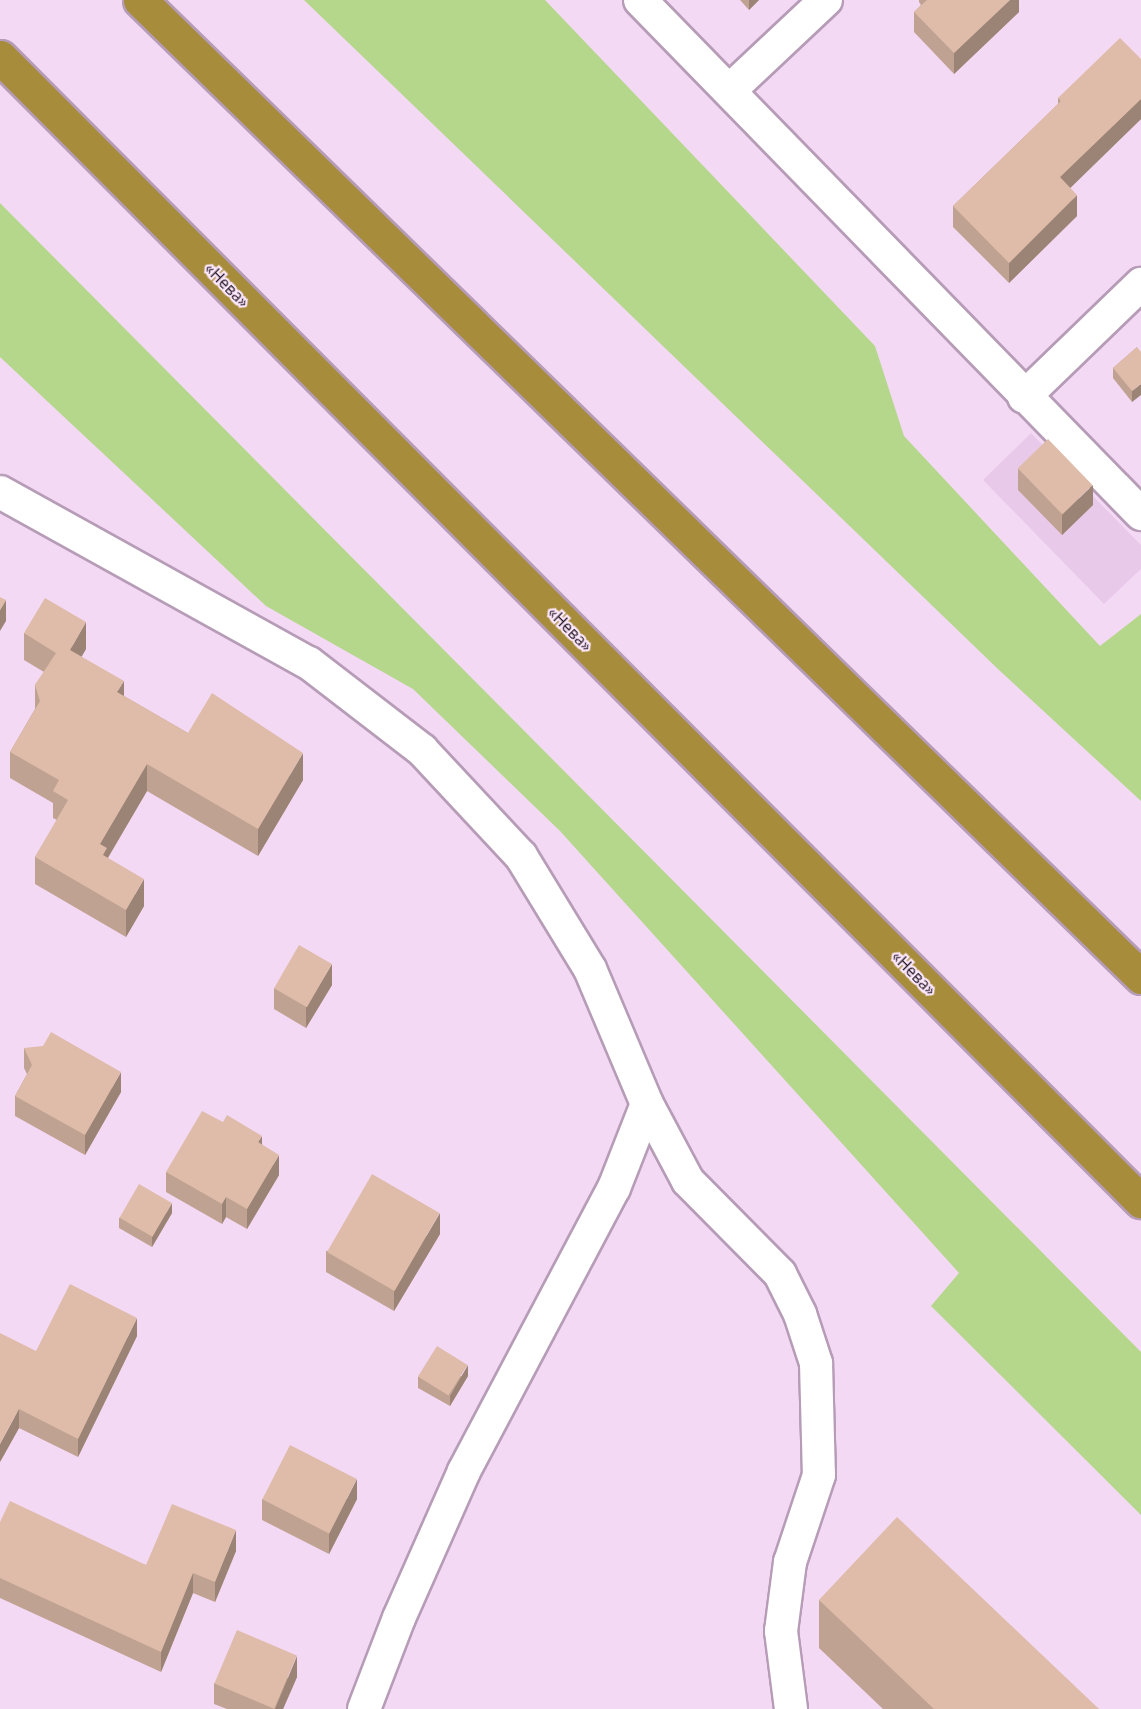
<!DOCTYPE html>
<meta charset="utf-8">
<style>
body{margin:0}
#map{position:relative;width:1141px;height:1709px;overflow:hidden;background:#f4d9f5;font-family:"Open Sans",sans-serif}
div>[style]{position:absolute}
.built>*{inset:0;background:#e9c9ea}
.green>*{inset:0;background:#b4d78c}
.roads{filter:drop-shadow(2px 0 #b69cb6) drop-shadow(-2px 0 #b69cb6) drop-shadow(0 2px #b69cb6) drop-shadow(0 -2px #b69cb6)}
.street>*{height:32px;margin:-16px;padding:0 16px;transform-origin:16px;border-radius:16px;background:#fff}
.highway>*{height:33px;margin:-16.5px;padding:0 16.5px;transform-origin:16.5px;border-radius:16.5px;background:#a78c3b}
.wall>*{inset:0;background:#bfa291}
.shaded-wall>*{inset:0;background:#9b8476}
.building>*{inset:0;background:#debca9;transform-origin:0 0}
span{translate:-50% -50%;white-space:nowrap;text-align:center;line-height:1.15;-webkit-text-stroke:4.5px #fee8fe;paint-order:stroke}
.street-label{font-size:16px;color:#221822}
</style>
<div id="map">
<div class="built">
<div style="clip-path:polygon(1031px 433px,1141px 545px,1141px 569px,1104px 604px,983px 480px)"></div>
</div>
<div class="green">
<div style="clip-path:polygon(304px 0,545px 0,875px 346px,904px 436px,1100px 646px,1141px 614px,1141px 801px,999px 670px)"></div>
<div style="clip-path:polygon(0 203px,1141px 1352px,1141px 1515px,931px 1306px,959px 1273px,560px 831px,413px 689px,266px 606px,0 357px)"></div>
</div>
<div class="roads">
<div class="street">
<div style="left:640px;top:0;width:718px;rotate:45.73deg"></div>
<div style="left:729px;top:91px;width:133px;rotate:-43.2deg"></div>
<div style="left:1024px;top:397px;width:163px;rotate:-44deg"></div>
<div style="left:0;top:492px;width:353px;rotate:29deg"></div>
<div style="left:309px;top:663px;width:143px;rotate:37.6deg"></div>
<div style="left:422px;top:750px;width:145px;rotate:47deg"></div>
<div style="left:521px;top:856px;width:132px;rotate:58.6deg"></div>
<div style="left:590px;top:969px;width:147px;rotate:67.1deg"></div>
<div style="left:647px;top:1104px;width:87px;rotate:62deg"></div>
<div style="left:688px;top:1181px;width:131px;rotate:45.3deg"></div>
<div style="left:780px;top:1274px;width:45px;rotate:63.4deg"></div>
<div style="left:800px;top:1314px;width:52px;rotate:71.9deg"></div>
<div style="left:816px;top:1363px;width:112px;rotate:88.5deg"></div>
<div style="left:819px;top:1475px;width:92px;rotate:108.4deg"></div>
<div style="left:790px;top:1562px;width:70px;rotate:97.4deg"></div>
<div style="left:781px;top:1631px;width:79px;rotate:82.7deg"></div>
<div style="left:364px;top:1709px;width:97px;rotate:-69deg"></div>
<div style="left:399px;top:1618px;width:161px;rotate:-66.1deg"></div>
<div style="left:464px;top:1471px;width:320px;rotate:-62.1deg"></div>
<div style="left:614px;top:1188px;width:90px;rotate:-68.6deg"></div>
</div>
<div class="highway">
<div style="left:140px;top:0;width:1399px;rotate:44.3deg"></div>
<div style="left:0;top:57px;width:1616px;rotate:45.08deg"></div>
</div>
</div>
<div class="wall">
<div style="clip-path:polygon(740px 0,759px 0,749px 10px)"></div>
<div style="clip-path:polygon(919px 0,1019px 0,1019px 12px,954px 74px,914px 32px,914px 12px,921px 5px,919px 2px)"></div>
<div style="clip-path:polygon(1141px 59px,1141px 119px,1070px 188px,1077px 216px,1009px 283px,953px 227px,953px 206px,1058px 104px,1058px 98px)"></div>
<div style="clip-path:polygon(1137px 347px,1132px 402px,1113px 378px,1113px 368px)"></div>
<div style="clip-path:polygon(1018px 469px,1093px 505px,1062px 535px,1018px 490px)"></div>
<div style="clip-path:polygon(24px 633px,86px 649px,81px 657px,124px 696px,188px 733px,303px 780px,258px 856px,147px 791px,108px 858px,144px 906px,126px 937px,35px 884px,35px 857px,57px 820px,53px 818px,53px 803px,10px 778px,10px 752px,35px 709px,35px 685px,44px 672px,24px 660px)"></div>
<div style="clip-path:polygon(332px 985px,306px 1028px,274px 1009px,274px 988px)"></div>
<div style="clip-path:polygon(24px 1048px,121px 1092px,85px 1155px,15px 1116px,15px 1096px,27px 1074px,24px 1068px)"></div>
<div style="clip-path:polygon(262px 1144px,279px 1175px,247px 1229px,226px 1217px,222px 1224px,166px 1192px,166px 1172px)"></div>
<div style="clip-path:polygon(172px 1213px,152px 1247px,119px 1228px,119px 1218px)"></div>
<div style="clip-path:polygon(440px 1234px,394px 1311px,326px 1272px,326px 1251px)"></div>
<div style="clip-path:polygon(137px 1336px,78px 1457px,19px 1428px,0 1462px,36px 1351px)"></div>
<div style="clip-path:polygon(468px 1376px,450px 1406px,418px 1388px,418px 1377px)"></div>
<div style="clip-path:polygon(262px 1499px,357px 1499px,329px 1554px,262px 1520px)"></div>
<div style="clip-path:polygon(0 1522px,146px 1565px,236px 1551px,215px 1602px,193px 1593px,161px 1672px,0 1598px)"></div>
<div style="clip-path:polygon(819px 1600px,1099px 1709px,883px 1709px,819px 1648px)"></div>
<div style="clip-path:polygon(297px 1677px,283px 1709px,227px 1709px,214px 1704px,214px 1683px)"></div>
</div>
<div class="shaded-wall">
<div style="clip-path:polygon(749px 0,759px 0,749px 10px)"></div>
<div style="clip-path:polygon(1010px 0,1019px 0,1019px 12px,954px 74px,954px 53px)"></div>
<div style="clip-path:polygon(1141px 99px,1141px 119px,1060px 198px,1060px 177px)"></div>
<div style="clip-path:polygon(1077px 195px,1077px 216px,1009px 283px,1009px 263px)"></div>
<div style="clip-path:polygon(1141px 384px,1141px 395px,1132px 402px,1132px 391px)"></div>
<div style="clip-path:polygon(1093px 485px,1093px 505px,1062px 535px,1062px 515px)"></div>
<div style="clip-path:polygon(6px 600px,6px 621px,0 631px,0 610px)"></div>
<div style="clip-path:polygon(86px 622px,86px 649px,70px 677px,70px 650px)"></div>
<div style="clip-path:polygon(124px 681px,124px 708px,117px 692px)"></div>
<div style="clip-path:polygon(303px 753px,303px 780px,258px 856px,258px 829px)"></div>
<div style="clip-path:polygon(147px 764px,147px 791px,107px 859px,107px 875px,100px 844px)"></div>
<div style="clip-path:polygon(144px 879px,144px 906px,126px 937px,126px 910px)"></div>
<div style="clip-path:polygon(332px 964px,332px 985px,306px 1028px,306px 1007px)"></div>
<div style="clip-path:polygon(121px 1072px,121px 1092px,85px 1155px,85px 1135px)"></div>
<div style="clip-path:polygon(262px 1136px,262px 1156px,258px 1142px)"></div>
<div style="clip-path:polygon(279px 1155px,279px 1175px,247px 1229px,247px 1209px)"></div>
<div style="clip-path:polygon(226px 1197px,226px 1217px,222px 1224px,222px 1204px)"></div>
<div style="clip-path:polygon(172px 1203px,172px 1213px,152px 1247px,152px 1237px)"></div>
<div style="clip-path:polygon(440px 1213px,440px 1234px,394px 1311px,394px 1291px)"></div>
<div style="clip-path:polygon(137px 1318px,137px 1336px,78px 1457px,78px 1439px)"></div>
<div style="clip-path:polygon(468px 1365px,468px 1376px,450px 1406px,450px 1396px)"></div>
<div style="clip-path:polygon(19px 1409px,19px 1428px,0 1462px,0 1444px)"></div>
<div style="clip-path:polygon(357px 1479px,357px 1499px,329px 1554px,329px 1534px)"></div>
<div style="clip-path:polygon(236px 1530px,236px 1551px,215px 1602px,215px 1582px)"></div>
<div style="clip-path:polygon(193px 1573px,193px 1593px,161px 1672px,161px 1652px)"></div>
<div style="clip-path:polygon(297px 1656px,297px 1677px,283px 1709px,275px 1709px)"></div>
</div>
<div class="building">
<div style="clip-path:polygon(927px 0,1010px 0,954px 53px,914px 12px)"></div>
<div style="clip-path:polygon(1120px 38px,1141px 59px,1141px 99px,1060px 177px,1077px 195px,1009px 263px,953px 206px,1061px 101px,1058px 98px)"></div>
<div style="clip-path:polygon(1137px 347px,1141px 352px,1141px 384px,1132px 391px,1113px 368px)"></div>
<div style="left:1048px;top:439px;width:64px;height:42px;rotate:46deg"></div>
<div style="clip-path:polygon(0 597px,6px 600px,0 610px)"></div>
<div style="clip-path:polygon(45px 598px,86px 622px,70px 650px,124px 681px,117px 692px,188px 733px,212px 693px,303px 753px,258px 829px,147px 764px,100px 844px,107px 848px,103px 855px,144px 879px,126px 910px,35px 857px,68px 800px,53px 791px,59px 780px,10px 752px,40px 701px,35px 685px,56px 653px,24px 633px)"></div>
<div style="left:299px;top:945px;width:38px;height:50px;rotate:30deg"></div>
<div style="clip-path:polygon(51px 1032px,121px 1072px,85px 1135px,15px 1096px,32px 1065px,24px 1048px,43px 1046px)"></div>
<div style="clip-path:polygon(202px 1111px,223px 1122px,227px 1115px,262px 1136px,258px 1142px,279px 1155px,247px 1209px,226px 1197px,222px 1204px,166px 1172px)"></div>
<div style="left:372px;top:1174px;width:78px;height:90px;rotate:30deg"></div>
<div style="left:139px;top:1184px;width:38px;height:39px;rotate:30deg"></div>
<div style="clip-path:polygon(70px 1284px,137px 1318px,78px 1439px,19px 1409px,0 1444px,0 1333px,36px 1351px)"></div>
<div style="left:437px;top:1346px;width:36px;height:36px;rotate:32deg"></div>
<div style="left:290px;top:1445px;width:75px;height:61px;rotate:27deg"></div>
<div style="clip-path:polygon(10px 1501px,146px 1565px,172px 1504px,236px 1530px,215px 1582px,193px 1573px,161px 1652px,0 1578px,0 1522px)"></div>
<div style="clip-path:polygon(897px 1517px,1099px 1709px,934px 1709px,819px 1600px)"></div>
<div style="left:237px;top:1630px;width:65px;height:58px;rotate:23deg"></div>
</div>
<div class="street-label">
<span style="left:227px;top:285px;rotate:45deg">«Нева»</span>
<span style="left:570px;top:629px;rotate:45deg">«Нева»</span>
<span style="left:914px;top:973px;rotate:45deg">«Нева»</span>
</div>
</div>
